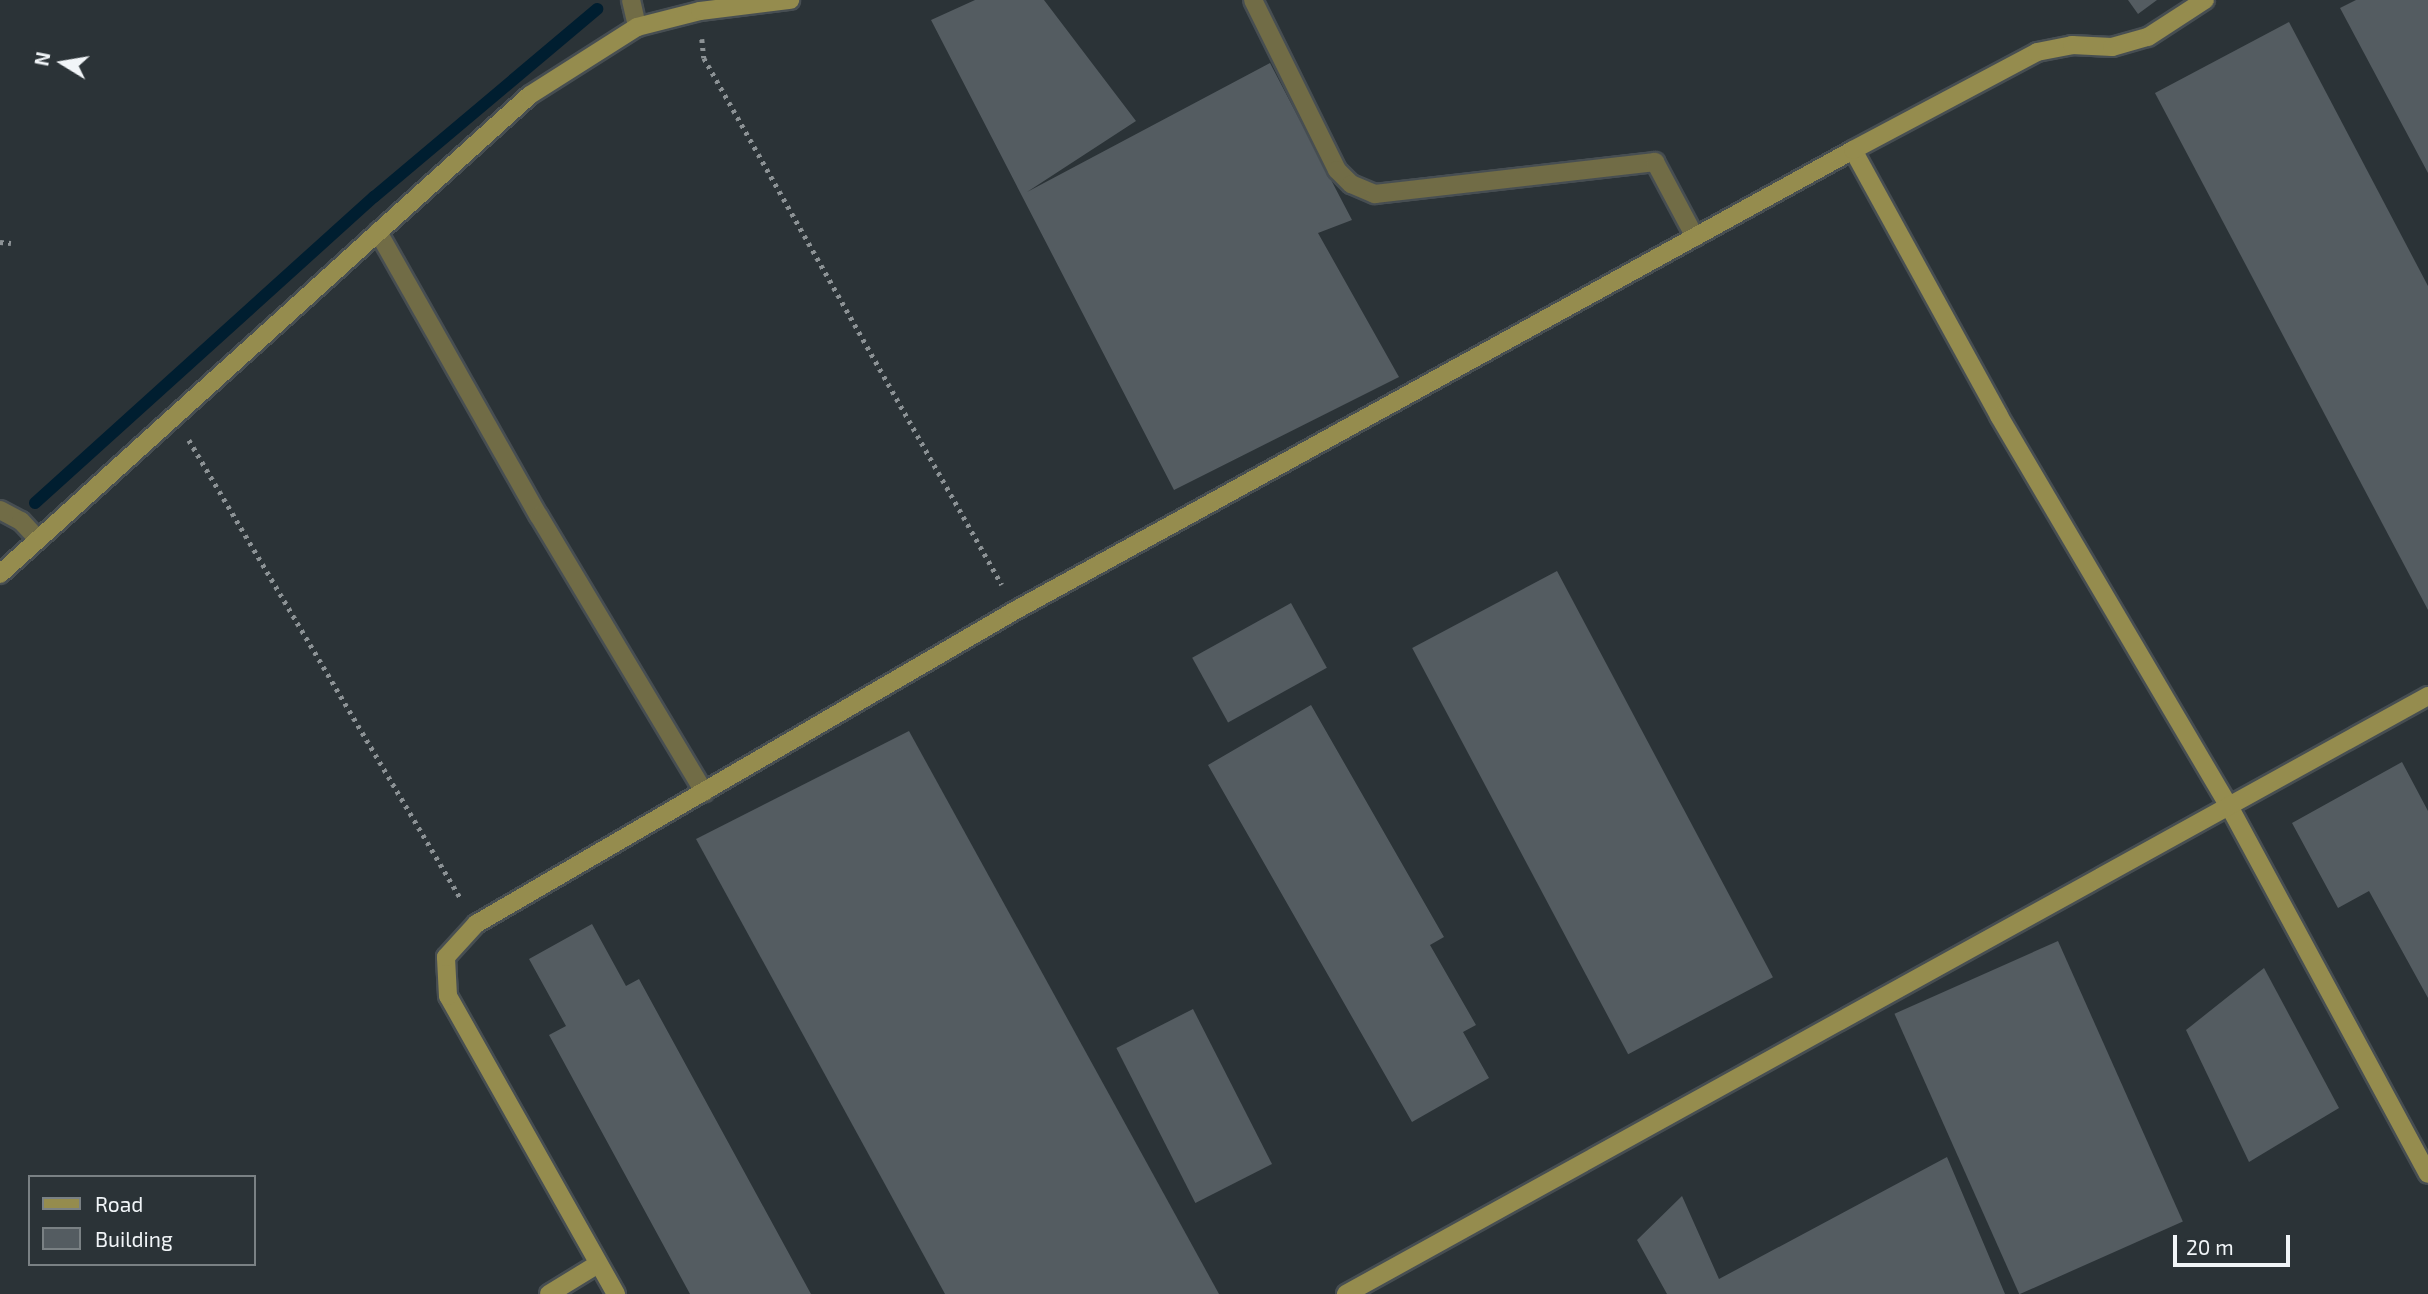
<!DOCTYPE html>
<style>
body{margin:0}
#map{position:relative;width:2428px;height:1294px;overflow:hidden;background:#2b3337;font-family:"Exo 2",sans-serif}
div>[style]{position:absolute}
.stream>*{height:12px;margin:-6px;padding:0 6px;transform-origin:6px;border-radius:6px;background:#001e30}
.building>*{inset:0;background:#545c61;transform-origin:0 0}
.path>*{height:4.5px;margin-top:-2.25px;transform-origin:0;background:repeating-linear-gradient(90deg,#8c9295 0 3.5px,transparent 0 8.5px)}
.roads{filter:drop-shadow(2px 0 #474e52) drop-shadow(-2px 0 #474e52) drop-shadow(0 2px #474e52) drop-shadow(0 -2px #474e52)}
.lane>*{height:18px;margin:-9px;padding:0 9px;transform-origin:9px;border-radius:9px;background:#716c46}
.street>*{height:18px;margin:-9px;padding:0 9px;transform-origin:9px;border-radius:9px;background:#716c46}
.secondary>*{height:18px;margin:-9px;padding:0 9px;transform-origin:9px;border-radius:9px;background:#958c4e}
span{translate:-50% -50%;white-space:nowrap;text-align:center;line-height:1.15;-webkit-text-stroke:5px #2b3337;paint-order:stroke}
.legend{position:absolute;left:28px;top:1175px;width:228px;height:91px;box-sizing:border-box;background:#2b3337;border:2px solid #7a8184;margin:0;padding:9px 12px;list-style:none;font-size:21px;color:#f1f5f8}
.legend li{display:flex;align-items:center;gap:14px;height:35px}
.legend b{width:35px;border:2px solid #7a8184}
.north{position:absolute;left:28px;top:28px;width:70px;height:70px;-webkit-text-stroke:5px #2b3337;paint-order:stroke;rotate:281deg;font-size:19px;font-weight:700;line-height:28px;text-align:center;color:#f1f5f8}
.north::after{content:'';display:block;margin:auto;width:24px;height:32px;background:#f1f5f8;clip-path:polygon(50% 0,100% 100%,50% 72%,0 100%)}
.scale{position:absolute;left:2173px;top:1235px;width:117px;height:32px;box-sizing:border-box;border:4px solid #f1f5f8;border-top:0;padding-left:9px;font-size:21px;line-height:24px;white-space:nowrap;color:#f1f5f8;-webkit-text-stroke:5px #2b3337;paint-order:stroke}
</style>
<div id="map">
<div class="stream">
<div style="left:35px;top:503px;width:457px;rotate:-42.1deg"></div>
<div style="left:374px;top:197px;width:292px;rotate:-40.1deg"></div>
</div>
<div class="building">
<div style="clip-path:polygon(975px 0,1044px 0,1136px 121px,1027px 192px,1270px 63px,1352px 220px,1318px 233px,1399px 377px,1174px 490px,931px 20px)"></div>
<div style="clip-path:polygon(2128px 0,2157px 0,2138px 14px)"></div>
<div style="clip-path:polygon(2356px 0,2428px 0,2428px 173px,2340px 8px)"></div>
<div style="clip-path:polygon(2289px 22px,2428px 286px,2428px 610px,2155px 93px)"></div>
<div style="left:1557px;top:571px;width:460px;height:164px;rotate:62deg"></div>
<div style="left:1291px;top:603px;width:74px;height:113px;rotate:61deg"></div>
<div style="clip-path:polygon(1311px 705px,1444px 937px,1430px 945px,1476px 1025px,1463px 1032px,1489px 1078px,1412px 1122px,1208px 765px)"></div>
<div style="clip-path:polygon(909px 731px,1219px 1294px,945px 1294px,696px 839px)"></div>
<div style="clip-path:polygon(2402px 762px,2428px 811px,2428px 998px,2369px 891px,2338px 908px,2292px 823px)"></div>
<div style="clip-path:polygon(592px 924px,626px 986px,639px 979px,811px 1294px,690px 1294px,549px 1035px,566px 1026px,529px 959px)"></div>
<div style="left:2058px;top:941px;width:307px;height:179px;rotate:66deg"></div>
<div style="clip-path:polygon(2264px 968px,2339px 1108px,2249px 1162px,2186px 1030px)"></div>
<div style="left:1193px;top:1009px;width:174px;height:86px;rotate:63deg"></div>
<div style="clip-path:polygon(1947px 1157px,2005px 1294px,1667px 1294px,1637px 1240px,1682px 1196px,1719px 1279px)"></div>
</div>
<div class="path">
<div style="left:702px;top:39px;width:19px;rotate:84deg"></div>
<div style="left:704px;top:58px;width:605px;rotate:60.51deg"></div>
<div style="left:0;top:242px;width:11px;rotate:5deg"></div>
<div style="left:189px;top:440px;width:534px;rotate:59.35deg"></div>
</div>
<div class="roads">
<div class="lane">
<div style="left:1253px;top:0;width:190px;rotate:63.7deg"></div>
<div style="left:1337px;top:170px;width:20px;rotate:45deg"></div>
<div style="left:1351px;top:184px;width:26px;rotate:23deg"></div>
<div style="left:1375px;top:194px;width:282px;rotate:-6.5deg"></div>
<div style="left:1655px;top:162px;width:85px;rotate:61.9deg"></div>
<div style="left:0;top:510px;width:24px;rotate:28deg"></div>
<div style="left:21px;top:521px;width:23px;rotate:47deg"></div>
</div>
<div class="street">
<div style="left:631px;top:0;width:28px;rotate:77deg"></div>
<div style="left:378px;top:232px;width:326px;rotate:60.5deg"></div>
<div style="left:539px;top:516px;width:322px;rotate:59.1deg"></div>
</div>
<div class="secondary">
<div style="left:1853px;top:150px;width:303px;rotate:61.2deg"></div>
<div style="left:1999px;top:416px;width:453px;rotate:59.5deg"></div>
<div style="left:2229px;top:806px;width:418px;rotate:61.6deg"></div>
<div style="left:0;top:574px;width:714px;rotate:-42.11deg"></div>
<div style="left:530px;top:95px;width:127px;rotate:-32.4deg"></div>
<div style="left:637px;top:27px;width:65px;rotate:-14.3deg"></div>
<div style="left:700px;top:11px;width:91px;rotate:-7deg"></div>
<div style="left:549px;top:1294px;width:57px;rotate:-31.5deg"></div>
<div style="left:616px;top:1294px;width:342px;rotate:-119.4deg"></div>
<div style="left:448px;top:996px;width:39px;rotate:-93deg"></div>
<div style="left:446px;top:957px;width:45px;rotate:-47.7deg"></div>
<div style="left:476px;top:924px;width:625px;rotate:-30.18deg"></div>
<div style="left:1016px;top:610px;width:955px;rotate:-28.79deg"></div>
<div style="left:1853px;top:150px;width:208px;rotate:-28deg"></div>
<div style="left:2037px;top:52px;width:36px;rotate:-11deg"></div>
<div style="left:2072px;top:45px;width:40px;rotate:2.9deg"></div>
<div style="left:2112px;top:47px;width:37px;rotate:-16deg"></div>
<div style="left:2148px;top:37px;width:68px;rotate:-33deg"></div>
<div style="left:1346px;top:1294px;width:1236px;rotate:-28.93deg"></div>
</div>
</div>
<ul class="legend">
<li><b style="height:9px;background:#958c4e"></b>Road</li>
<li><b style="height:19px;background:#545c61"></b>Building</li>
</ul>
<div class="north">N</div>
<div class="scale">20 m</div>
</div>
